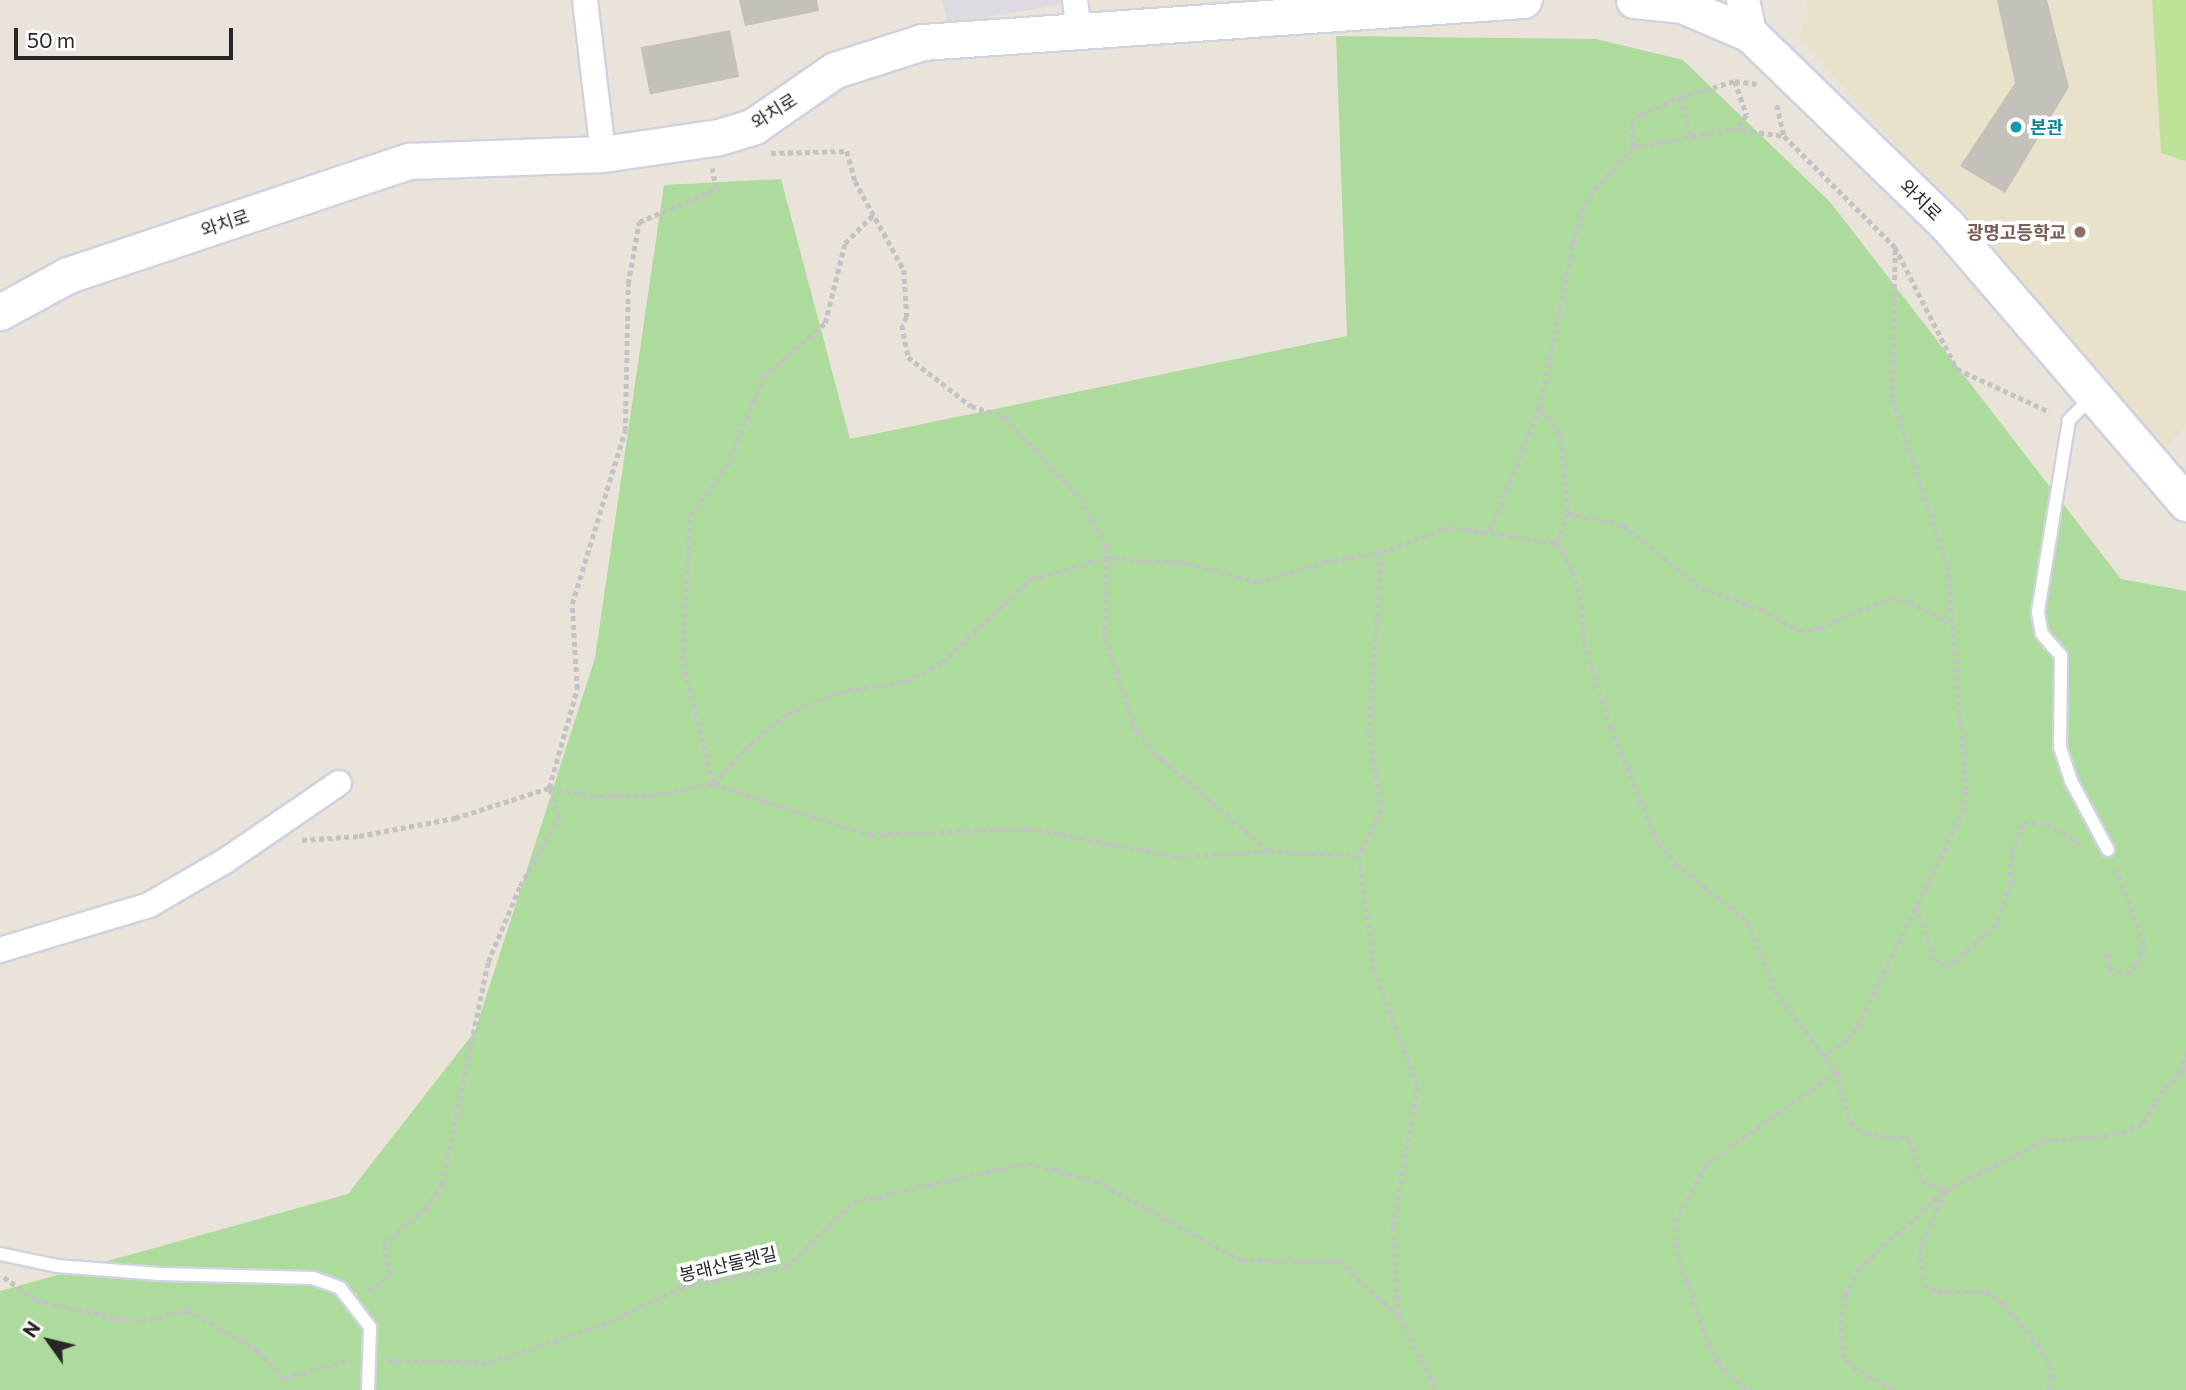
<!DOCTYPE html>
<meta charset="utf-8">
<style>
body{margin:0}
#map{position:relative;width:2186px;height:1390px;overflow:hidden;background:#e9e3da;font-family:Commissioner,"Noto Sans KR",sans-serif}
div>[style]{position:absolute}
.industrial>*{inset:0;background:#dddae1}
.education>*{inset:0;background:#e9e1ca}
.green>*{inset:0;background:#addb9b}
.pitch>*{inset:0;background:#bee297}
.building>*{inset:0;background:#c4c0ba;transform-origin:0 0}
.path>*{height:4.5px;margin-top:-2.25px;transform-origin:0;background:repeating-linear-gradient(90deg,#c3c3c3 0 5px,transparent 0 8.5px)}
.roads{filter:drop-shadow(2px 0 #cfd2df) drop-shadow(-2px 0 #cfd2df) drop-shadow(0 2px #cfd2df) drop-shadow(0 -2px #cfd2df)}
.service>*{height:12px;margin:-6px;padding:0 6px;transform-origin:6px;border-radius:6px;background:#fff}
.minor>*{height:24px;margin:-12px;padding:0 12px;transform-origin:12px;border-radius:12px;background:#fff}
.tertiary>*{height:32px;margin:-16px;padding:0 16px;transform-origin:16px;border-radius:16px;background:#fff}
.secondary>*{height:35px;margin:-17.5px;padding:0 17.5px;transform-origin:17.5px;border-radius:17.5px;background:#fff}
.dots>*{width:19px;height:19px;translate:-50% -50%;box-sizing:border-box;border:4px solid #fff;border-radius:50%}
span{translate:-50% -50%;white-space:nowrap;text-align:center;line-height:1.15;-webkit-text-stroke:7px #fff;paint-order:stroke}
.street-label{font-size:18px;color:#272727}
.culture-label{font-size:18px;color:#0d838f;font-weight:700}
.left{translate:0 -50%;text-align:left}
.education-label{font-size:18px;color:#785e54;font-weight:700}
.right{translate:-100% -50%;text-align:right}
.north{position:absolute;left:14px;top:1306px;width:70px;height:70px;-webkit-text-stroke:5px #fff;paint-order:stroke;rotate:304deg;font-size:19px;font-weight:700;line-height:28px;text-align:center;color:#272727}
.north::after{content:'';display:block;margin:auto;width:24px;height:32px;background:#272727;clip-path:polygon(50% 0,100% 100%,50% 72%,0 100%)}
.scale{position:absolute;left:14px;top:28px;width:219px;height:32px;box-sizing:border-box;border:4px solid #272727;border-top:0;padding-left:9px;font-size:21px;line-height:24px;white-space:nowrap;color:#272727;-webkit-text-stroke:5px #fff;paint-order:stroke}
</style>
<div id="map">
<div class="industrial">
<div style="clip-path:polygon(942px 0,1060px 0,1061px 4px,948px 24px)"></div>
</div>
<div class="education">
<div style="clip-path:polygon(1807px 0,2186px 0,2186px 426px,2165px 447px,1800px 38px)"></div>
</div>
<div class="green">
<div style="clip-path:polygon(1336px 36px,1596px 39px,1683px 60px,1831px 203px,2121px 579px,2186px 591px,2186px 1390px,0 1390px,0 1291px,348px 1194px,475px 1031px,595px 658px,664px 185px,781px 179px,850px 439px,1347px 336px)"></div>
</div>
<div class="pitch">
<div style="clip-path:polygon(2152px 0,2186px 0,2186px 161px,2161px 153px)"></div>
</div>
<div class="building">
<div style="clip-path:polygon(739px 0,817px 0,819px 11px,745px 26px)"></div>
<div style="clip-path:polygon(1997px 0,2047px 0,2069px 87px,2005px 193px,1960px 166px,2015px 83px)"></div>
<div style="left:730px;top:30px;width:48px;height:91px;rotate:79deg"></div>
</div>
<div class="path">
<div style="left:1735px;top:81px;width:36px;rotate:71deg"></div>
<div style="left:1747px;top:115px;width:16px;rotate:128deg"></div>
<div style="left:1680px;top:97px;width:43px;rotate:73.7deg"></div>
<div style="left:1777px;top:105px;width:32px;rotate:77deg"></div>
<div style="left:1784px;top:136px;width:157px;rotate:45deg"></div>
<div style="left:1895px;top:247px;width:137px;rotate:63.1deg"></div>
<div style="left:1957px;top:369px;width:102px;rotate:24.8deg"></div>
<div style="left:1633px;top:147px;width:24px;rotate:-95deg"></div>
<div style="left:1631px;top:123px;width:12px;rotate:-42deg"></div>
<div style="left:1640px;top:115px;width:44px;rotate:-24.2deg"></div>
<div style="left:1680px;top:97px;width:57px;rotate:-16.2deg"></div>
<div style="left:1735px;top:81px;width:22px;rotate:8deg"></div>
<div style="left:771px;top:153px;width:76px;rotate:-1.5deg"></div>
<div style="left:847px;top:151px;width:31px;rotate:75deg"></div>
<div style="left:855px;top:181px;width:102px;rotate:61.2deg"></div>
<div style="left:904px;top:270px;width:47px;rotate:86.3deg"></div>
<div style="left:907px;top:317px;width:9px;rotate:122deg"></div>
<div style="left:902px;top:325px;width:33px;rotate:79deg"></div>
<div style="left:908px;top:357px;width:80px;rotate:37.9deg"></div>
<div style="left:971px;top:406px;width:36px;rotate:18deg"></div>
<div style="left:1005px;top:417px;width:110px;rotate:47.2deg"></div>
<div style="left:1080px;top:498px;width:57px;rotate:61.6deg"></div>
<div style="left:1107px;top:548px;width:89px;rotate:91.3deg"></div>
<div style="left:1105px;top:637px;width:99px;rotate:71.7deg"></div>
<div style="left:1136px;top:731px;width:38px;rotate:48deg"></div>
<div style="left:1161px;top:759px;width:140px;rotate:40.4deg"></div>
<div style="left:1540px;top:410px;width:27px;rotate:48deg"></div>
<div style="left:1558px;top:430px;width:17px;rotate:77deg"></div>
<div style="left:1562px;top:447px;width:66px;rotate:84.8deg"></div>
<div style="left:1568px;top:513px;width:32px;rotate:110deg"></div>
<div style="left:1568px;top:513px;width:56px;rotate:12.3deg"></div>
<div style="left:1623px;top:525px;width:102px;rotate:39deg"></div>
<div style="left:1702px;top:589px;width:62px;rotate:18.7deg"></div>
<div style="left:1761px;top:609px;width:44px;rotate:30.1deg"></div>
<div style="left:1799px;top:631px;width:20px;rotate:-9deg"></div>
<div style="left:1819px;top:628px;width:77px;rotate:-22.9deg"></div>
<div style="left:1890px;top:598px;width:19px;rotate:12deg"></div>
<div style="left:1909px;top:602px;width:44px;rotate:27.1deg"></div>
<div style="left:1490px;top:530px;width:131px;rotate:-68deg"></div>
<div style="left:1539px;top:409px;width:168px;rotate:-78.4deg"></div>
<div style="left:1573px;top:244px;width:33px;rotate:-76deg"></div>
<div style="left:1581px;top:212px;width:27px;rotate:-59deg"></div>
<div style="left:1595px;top:189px;width:57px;rotate:-47.9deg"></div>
<div style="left:1633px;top:147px;width:103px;rotate:-10.1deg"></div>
<div style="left:1734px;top:129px;width:50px;rotate:8deg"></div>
<div style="left:1382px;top:552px;width:181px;rotate:94.1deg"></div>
<div style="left:1369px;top:733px;width:77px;rotate:80.3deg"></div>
<div style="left:1382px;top:809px;width:52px;rotate:116.1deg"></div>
<div style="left:1359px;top:856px;width:114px;rotate:82.4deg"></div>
<div style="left:1374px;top:969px;width:126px;rotate:69.6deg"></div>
<div style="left:1418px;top:1087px;width:142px;rotate:100.1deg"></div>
<div style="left:1393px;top:1227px;width:87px;rotate:86.7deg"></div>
<div style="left:713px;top:783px;width:127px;rotate:-104.1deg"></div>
<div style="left:682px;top:660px;width:145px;rotate:-86.8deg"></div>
<div style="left:690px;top:515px;width:61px;rotate:-52.9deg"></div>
<div style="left:727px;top:466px;width:96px;rotate:-68deg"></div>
<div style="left:763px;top:377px;width:82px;rotate:-41.1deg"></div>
<div style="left:825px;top:323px;width:82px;rotate:-76deg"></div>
<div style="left:845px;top:243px;width:41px;rotate:-45deg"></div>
<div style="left:714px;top:784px;width:45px;rotate:-48.6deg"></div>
<div style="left:744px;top:750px;width:56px;rotate:-39.9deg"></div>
<div style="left:787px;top:714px;width:56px;rotate:-22.9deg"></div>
<div style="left:839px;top:692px;width:69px;rotate:-9.2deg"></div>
<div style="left:907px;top:681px;width:40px;rotate:-28deg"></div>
<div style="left:942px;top:662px;width:122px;rotate:-43deg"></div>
<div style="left:1031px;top:579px;width:76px;rotate:-16deg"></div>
<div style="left:1104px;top:558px;width:83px;rotate:3.4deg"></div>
<div style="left:1187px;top:563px;width:73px;rotate:15.2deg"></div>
<div style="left:1257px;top:582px;width:71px;rotate:-16.4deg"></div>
<div style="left:1325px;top:562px;width:58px;rotate:-10deg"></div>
<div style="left:1382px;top:552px;width:72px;rotate:-20.5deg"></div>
<div style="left:1449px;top:527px;width:109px;rotate:8.4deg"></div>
<div style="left:1557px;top:543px;width:32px;rotate:60deg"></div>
<div style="left:1573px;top:571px;width:35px;rotate:75deg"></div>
<div style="left:1582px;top:605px;width:37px;rotate:87deg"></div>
<div style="left:1584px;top:642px;width:90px;rotate:72.6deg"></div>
<div style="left:1611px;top:728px;width:124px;rotate:67.8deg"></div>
<div style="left:1658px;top:843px;width:28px;rotate:49deg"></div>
<div style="left:1676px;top:864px;width:92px;rotate:38.9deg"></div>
<div style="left:1748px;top:922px;width:74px;rotate:68.6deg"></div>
<div style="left:1775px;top:991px;width:101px;rotate:53deg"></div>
<div style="left:1836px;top:1072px;width:53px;rotate:74.6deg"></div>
<div style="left:1850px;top:1123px;width:19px;rotate:36deg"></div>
<div style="left:1865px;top:1134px;width:45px;rotate:6.3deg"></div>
<div style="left:1910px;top:1139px;width:44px;rotate:74.1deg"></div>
<div style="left:1922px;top:1181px;width:25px;rotate:21deg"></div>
<div style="left:302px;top:840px;width:57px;rotate:-4deg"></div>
<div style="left:359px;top:836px;width:98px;rotate:-10.6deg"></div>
<div style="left:455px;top:818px;width:99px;rotate:-17.7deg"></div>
<div style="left:549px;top:788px;width:43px;rotate:10.8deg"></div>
<div style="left:591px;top:796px;width:66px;rotate:-0.9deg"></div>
<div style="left:657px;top:795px;width:58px;rotate:-10.9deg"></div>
<div style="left:714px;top:784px;width:165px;rotate:18deg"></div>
<div style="left:871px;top:835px;width:158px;rotate:-2.5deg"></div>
<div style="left:1029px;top:828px;width:152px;rotate:11deg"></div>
<div style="left:1178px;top:857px;width:91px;rotate:-3.8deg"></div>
<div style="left:1269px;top:851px;width:90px;rotate:3.2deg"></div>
<div style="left:1916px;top:906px;width:55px;rotate:70.9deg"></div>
<div style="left:1934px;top:958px;width:16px;rotate:35deg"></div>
<div style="left:1947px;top:967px;width:61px;rotate:-39.7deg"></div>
<div style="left:1994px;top:928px;width:46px;rotate:-69.6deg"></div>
<div style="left:2010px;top:885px;width:32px;rotate:-88deg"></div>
<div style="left:2011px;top:853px;width:33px;rotate:-69deg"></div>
<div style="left:2023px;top:822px;width:24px;rotate:5deg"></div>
<div style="left:2047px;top:824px;width:41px;rotate:31deg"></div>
<div style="left:2109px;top:953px;width:15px;rotate:90deg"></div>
<div style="left:2109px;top:968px;width:18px;rotate:19deg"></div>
<div style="left:2126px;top:974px;width:13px;rotate:-42deg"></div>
<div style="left:2136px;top:965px;width:22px;rotate:-69deg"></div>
<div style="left:2144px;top:944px;width:82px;rotate:-110.6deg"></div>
<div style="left:1822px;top:1057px;width:32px;rotate:-35deg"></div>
<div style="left:1848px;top:1039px;width:15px;rotate:-53deg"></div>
<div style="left:1857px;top:1027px;width:238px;rotate:-63.9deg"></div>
<div style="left:1962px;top:813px;width:22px;rotate:-80deg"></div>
<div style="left:1966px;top:791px;width:226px;rotate:-94.8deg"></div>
<div style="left:1947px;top:566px;width:176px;rotate:-108.2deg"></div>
<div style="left:1892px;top:399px;width:152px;rotate:-88.9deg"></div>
<div style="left:2180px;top:1073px;width:24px;rotate:-75deg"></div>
<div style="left:1945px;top:1191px;width:63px;rotate:113.3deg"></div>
<div style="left:1920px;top:1249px;width:35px;rotate:83deg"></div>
<div style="left:1924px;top:1284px;width:16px;rotate:30deg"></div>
<div style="left:1938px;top:1292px;width:48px;rotate:-1.2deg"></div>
<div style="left:1986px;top:1291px;width:22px;rotate:36deg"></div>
<div style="left:2004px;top:1304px;width:68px;rotate:50.9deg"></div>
<div style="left:2047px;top:1357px;width:21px;rotate:76deg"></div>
<div style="left:2052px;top:1377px;width:13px;rotate:103deg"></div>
<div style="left:4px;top:1277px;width:39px;rotate:36deg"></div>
<div style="left:36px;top:1300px;width:82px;rotate:12.7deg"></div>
<div style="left:116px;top:1318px;width:25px;rotate:7deg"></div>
<div style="left:141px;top:1321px;width:48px;rotate:-13.2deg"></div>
<div style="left:188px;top:1310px;width:80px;rotate:30.1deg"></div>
<div style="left:257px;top:1350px;width:39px;rotate:46deg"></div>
<div style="left:284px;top:1378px;width:70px;rotate:-15.8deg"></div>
<div style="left:368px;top:1291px;width:27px;rotate:-36deg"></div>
<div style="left:390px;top:1275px;width:32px;rotate:-103deg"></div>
<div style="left:383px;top:1244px;width:55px;rotate:-39.8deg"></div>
<div style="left:425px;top:1209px;width:30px;rotate:-56deg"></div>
<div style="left:442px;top:1184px;width:227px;rotate:-78.3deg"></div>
<div style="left:488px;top:962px;width:82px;rotate:-67.2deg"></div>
<div style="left:520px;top:886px;width:78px;rotate:-60.2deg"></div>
<div style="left:559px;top:818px;width:32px;rotate:-108deg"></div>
<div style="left:549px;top:788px;width:103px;rotate:-74.2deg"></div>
<div style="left:577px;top:689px;width:85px;rotate:-93.4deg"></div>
<div style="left:572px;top:604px;width:181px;rotate:-73deg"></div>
<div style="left:625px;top:431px;width:147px;rotate:-88.8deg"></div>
<div style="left:628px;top:284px;width:63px;rotate:-79.9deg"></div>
<div style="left:639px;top:222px;width:84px;rotate:-23.2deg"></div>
<div style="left:716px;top:189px;width:21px;rotate:-101deg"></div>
<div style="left:388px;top:1360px;width:101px;rotate:1.7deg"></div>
<div style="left:489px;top:1363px;width:118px;rotate:-18.7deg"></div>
<div style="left:601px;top:1325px;width:88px;rotate:-24.8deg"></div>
<div style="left:681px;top:1288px;width:107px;rotate:-11.3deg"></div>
<div style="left:786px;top:1267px;width:93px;rotate:-44.1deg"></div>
<div style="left:853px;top:1202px;width:178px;rotate:-12.6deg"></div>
<div style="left:1027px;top:1163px;width:71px;rotate:14.6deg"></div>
<div style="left:1096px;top:1181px;width:165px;rotate:28.6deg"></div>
<div style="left:1241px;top:1260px;width:97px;rotate:0.6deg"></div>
<div style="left:1338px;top:1261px;width:81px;rotate:42deg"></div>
<div style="left:1398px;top:1315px;width:85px;rotate:62.5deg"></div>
<div style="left:1746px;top:1390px;width:39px;rotate:-136deg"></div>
<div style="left:1718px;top:1363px;width:18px;rotate:-119deg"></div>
<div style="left:1709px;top:1347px;width:95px;rotate:-109deg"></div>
<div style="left:1678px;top:1257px;width:35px;rotate:-97deg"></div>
<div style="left:1674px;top:1222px;width:68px;rotate:-60.8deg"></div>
<div style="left:1707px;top:1163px;width:158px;rotate:-35.2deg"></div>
<div style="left:1894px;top:1390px;width:44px;rotate:-151.7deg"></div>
<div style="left:1855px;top:1369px;width:16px;rotate:-135deg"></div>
<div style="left:1844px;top:1358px;width:33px;rotate:-97deg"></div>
<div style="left:1840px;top:1325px;width:30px;rotate:-81deg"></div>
<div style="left:1845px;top:1295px;width:29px;rotate:-63deg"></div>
<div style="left:1858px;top:1269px;width:118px;rotate:-42.2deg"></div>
<div style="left:1945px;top:1190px;width:37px;rotate:-27deg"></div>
<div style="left:1978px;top:1173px;width:73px;rotate:-25.9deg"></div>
<div style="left:2044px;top:1141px;width:70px;rotate:-4.9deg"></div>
<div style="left:2114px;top:1135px;width:31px;rotate:-22deg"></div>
<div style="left:2143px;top:1123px;width:42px;rotate:-58.6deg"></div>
<div style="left:2165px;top:1087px;width:28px;rotate:-42deg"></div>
</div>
<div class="roads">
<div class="service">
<div style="left:2092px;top:397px;width:33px;rotate:135deg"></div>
<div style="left:2069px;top:420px;width:194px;rotate:99.2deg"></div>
<div style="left:2038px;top:612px;width:22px;rotate:80deg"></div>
<div style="left:2042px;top:634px;width:29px;rotate:49deg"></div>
<div style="left:2061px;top:656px;width:91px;rotate:90.6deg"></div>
<div style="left:2060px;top:747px;width:36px;rotate:72deg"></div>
<div style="left:2071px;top:781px;width:78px;rotate:61.8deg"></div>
<div style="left:0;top:1254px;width:58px;rotate:11.9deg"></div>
<div style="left:57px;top:1266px;width:103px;rotate:4.4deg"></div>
<div style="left:160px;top:1274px;width:153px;rotate:1.5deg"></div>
<div style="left:313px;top:1278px;width:29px;rotate:20deg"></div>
<div style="left:340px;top:1288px;width:49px;rotate:52.4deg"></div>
<div style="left:370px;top:1327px;width:63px;rotate:91.8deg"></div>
</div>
<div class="minor">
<div style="left:585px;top:0;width:155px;rotate:83.3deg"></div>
<div style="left:1075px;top:0;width:31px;rotate:83deg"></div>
<div style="left:0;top:950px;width:156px;rotate:-16.8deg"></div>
<div style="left:149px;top:905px;width:88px;rotate:-30.1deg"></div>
<div style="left:225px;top:861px;width:138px;rotate:-34.4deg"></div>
</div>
<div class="tertiary">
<div style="left:1743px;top:0;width:35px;rotate:78deg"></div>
</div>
<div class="secondary">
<div style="left:1634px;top:0;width:48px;rotate:5.9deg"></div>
<div style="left:1682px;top:5px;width:74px;rotate:23.1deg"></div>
<div style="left:1750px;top:34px;width:274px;rotate:44.1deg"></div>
<div style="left:1947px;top:225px;width:367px;rotate:49.3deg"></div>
<div style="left:0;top:312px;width:77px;rotate:-28.6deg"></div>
<div style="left:68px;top:275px;width:360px;rotate:-18.5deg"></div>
<div style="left:409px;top:161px;width:194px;rotate:-2.1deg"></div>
<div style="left:603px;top:154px;width:117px;rotate:-8.3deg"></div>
<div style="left:719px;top:137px;width:37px;rotate:-17deg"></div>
<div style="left:754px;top:126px;width:98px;rotate:-34.7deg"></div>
<div style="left:835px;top:70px;width:92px;rotate:-17.7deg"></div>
<div style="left:923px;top:42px;width:602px;rotate:-4deg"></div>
</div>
</div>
<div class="dots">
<div style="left:2016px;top:127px;background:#0f9aa8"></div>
<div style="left:2080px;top:232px;background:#8d6e63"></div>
</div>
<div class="street-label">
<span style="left:774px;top:111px;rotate:-32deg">와치로</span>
<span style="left:1921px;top:200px;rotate:44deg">와치로</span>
<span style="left:225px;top:223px;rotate:-18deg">와치로</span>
<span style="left:728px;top:1264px;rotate:-13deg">봉래산둘렛길</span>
</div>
<div class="culture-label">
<span class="left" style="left:2030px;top:127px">본관</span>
</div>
<div class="education-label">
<span class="right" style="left:2066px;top:232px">광명고등학교</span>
</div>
<div class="north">N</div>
<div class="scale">50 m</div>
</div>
